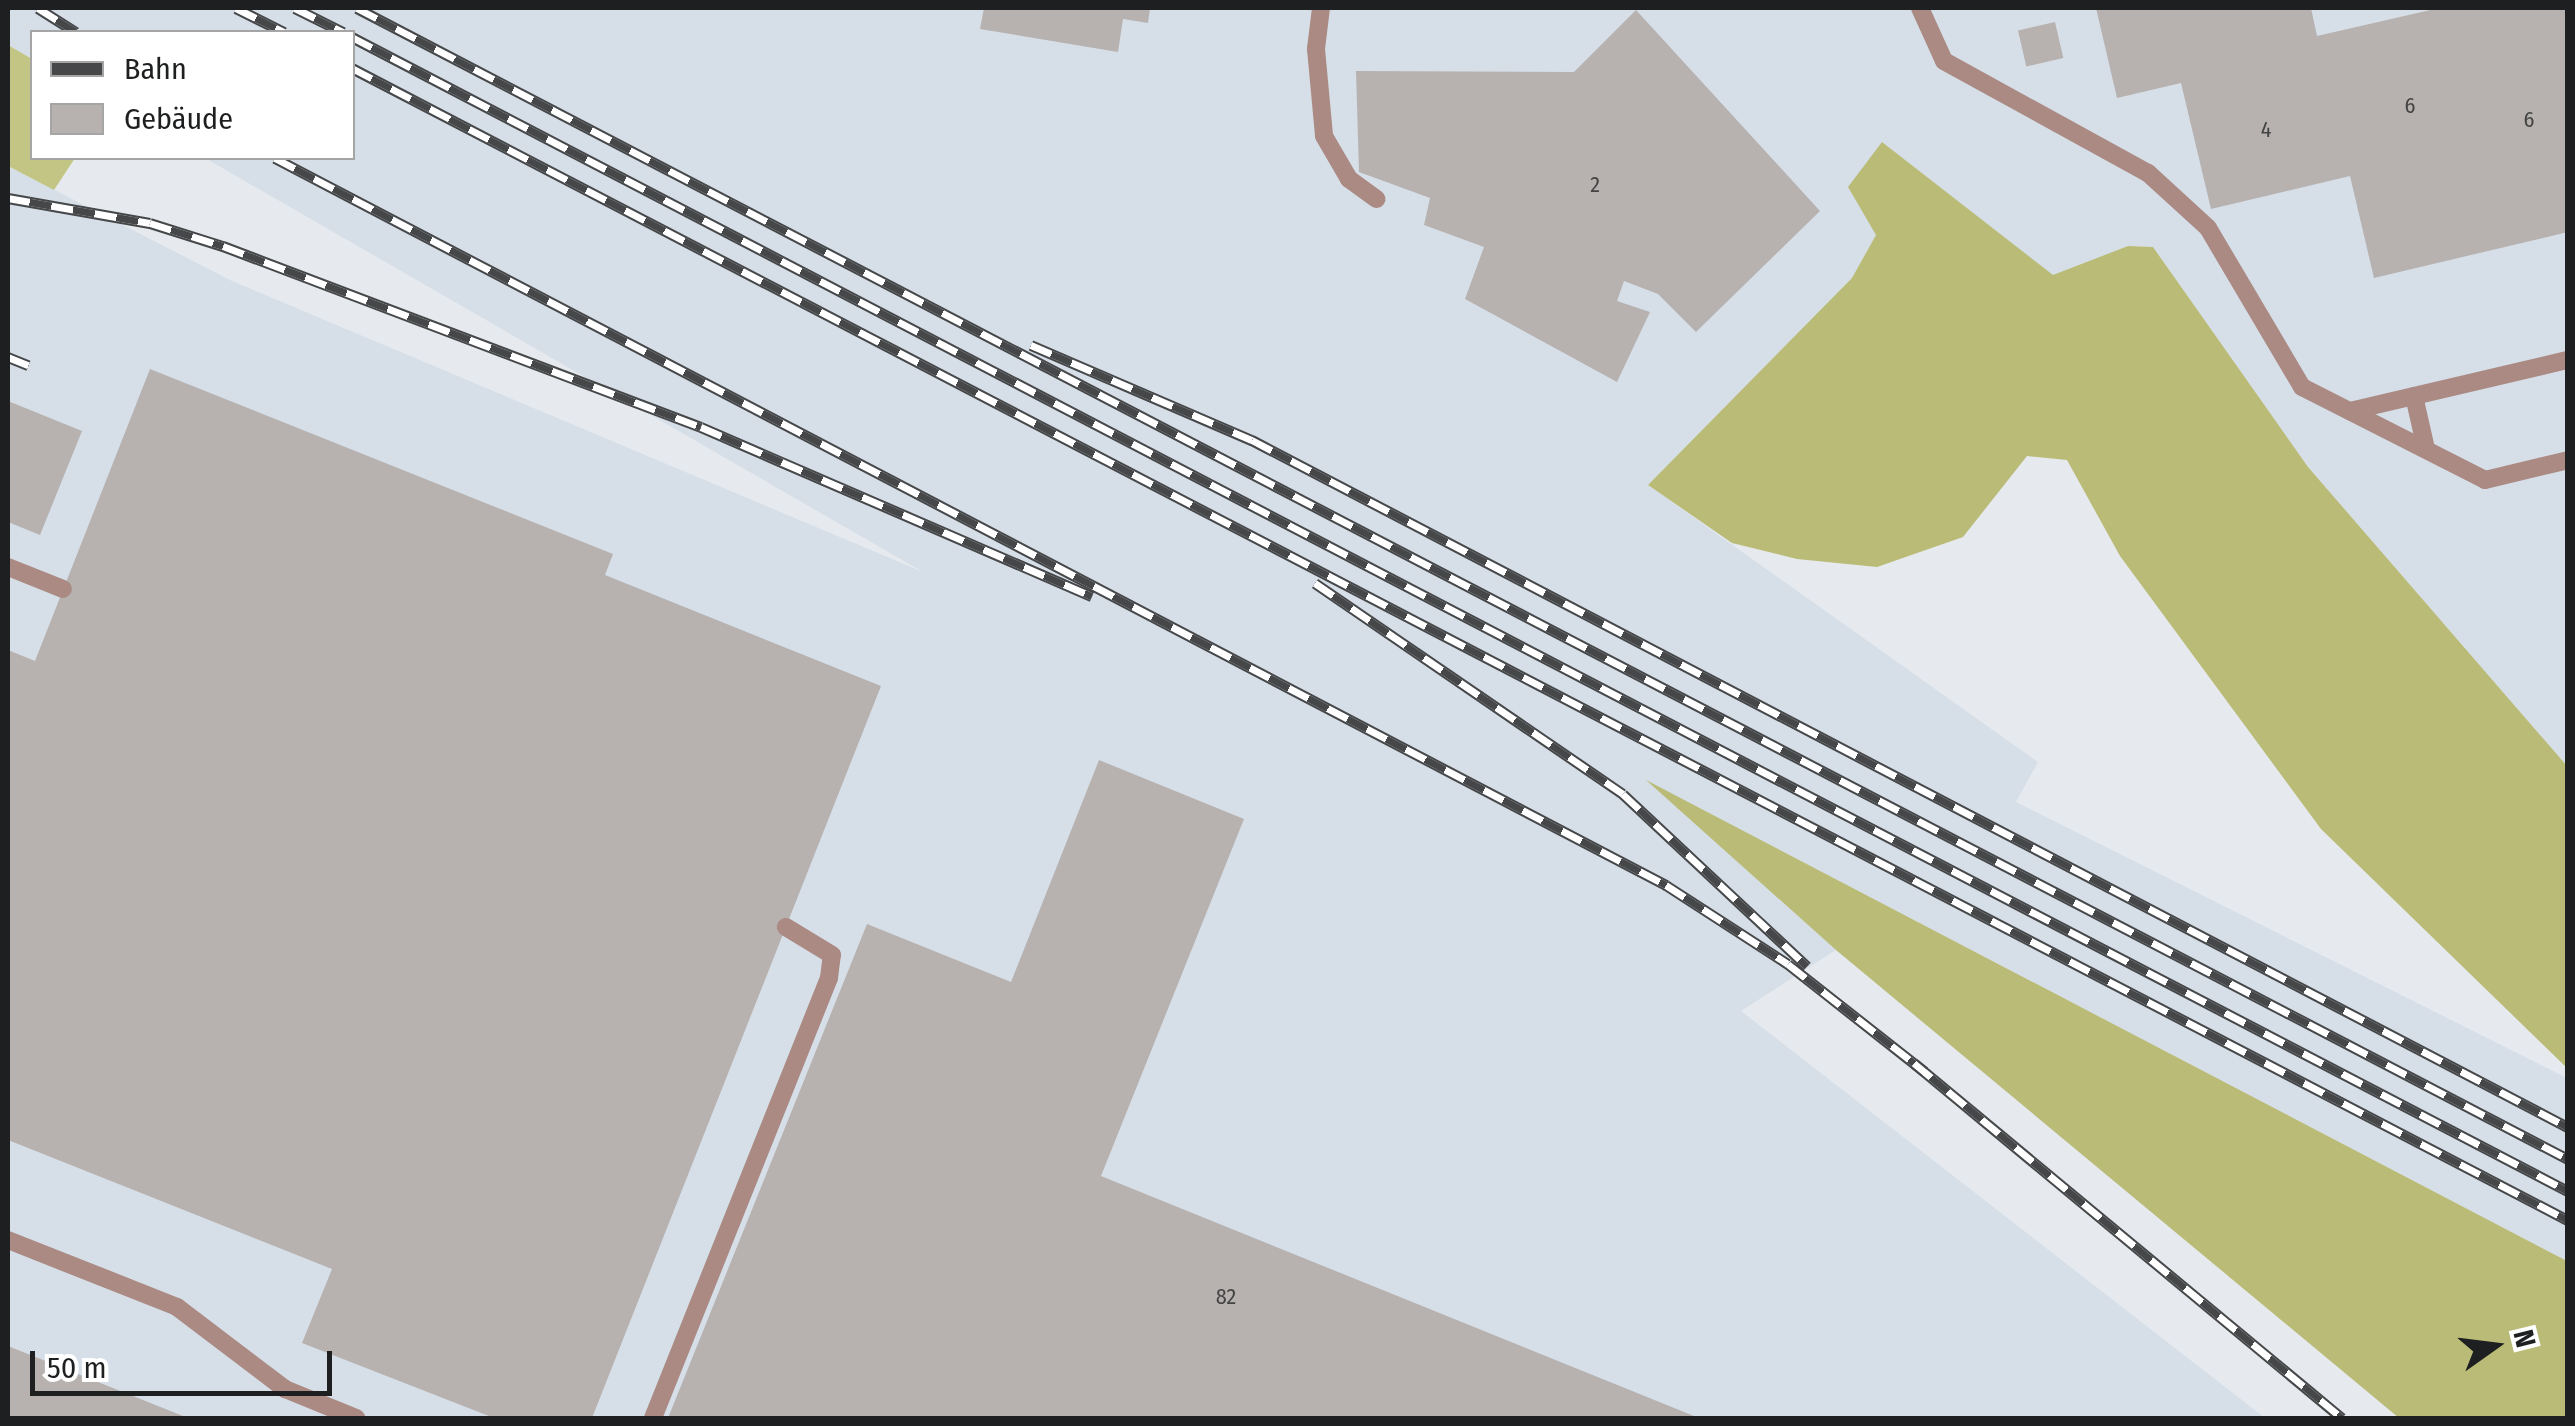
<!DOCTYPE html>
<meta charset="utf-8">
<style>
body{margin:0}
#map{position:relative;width:2575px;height:1426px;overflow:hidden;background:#e6eaee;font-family:"Fira Sans Condensed",sans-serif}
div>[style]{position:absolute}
.built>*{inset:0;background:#d6dfe8}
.green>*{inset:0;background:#c2c584}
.forest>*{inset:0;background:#b9bb76}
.building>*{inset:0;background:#b7b2b0;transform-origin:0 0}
.lane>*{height:18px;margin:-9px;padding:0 9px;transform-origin:9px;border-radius:9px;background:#aa8a83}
.rail>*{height:11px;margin-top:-5.5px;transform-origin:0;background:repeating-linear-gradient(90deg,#fff 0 22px,#464749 0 44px);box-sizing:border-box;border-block:2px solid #464749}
span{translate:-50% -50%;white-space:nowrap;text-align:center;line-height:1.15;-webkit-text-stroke:8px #fff;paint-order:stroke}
.number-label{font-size:22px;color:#444}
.number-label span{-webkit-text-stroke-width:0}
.frame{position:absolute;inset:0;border:10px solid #1e1f20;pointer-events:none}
.legend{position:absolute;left:30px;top:30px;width:325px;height:130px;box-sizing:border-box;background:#fff;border:2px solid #a5a5a6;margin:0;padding:12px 18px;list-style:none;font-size:30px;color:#1e1f20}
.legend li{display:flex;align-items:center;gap:20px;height:50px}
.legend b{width:50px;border:2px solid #a5a5a6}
.north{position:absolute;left:2445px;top:1296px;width:100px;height:100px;-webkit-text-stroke:8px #fff;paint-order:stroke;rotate:76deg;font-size:28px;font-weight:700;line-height:40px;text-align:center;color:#1e1f20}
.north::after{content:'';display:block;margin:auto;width:35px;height:45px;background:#1e1f20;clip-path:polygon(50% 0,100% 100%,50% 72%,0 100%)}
.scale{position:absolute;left:30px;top:1351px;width:302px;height:45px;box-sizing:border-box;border:5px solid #1e1f20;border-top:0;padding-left:12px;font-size:30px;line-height:35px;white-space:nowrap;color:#1e1f20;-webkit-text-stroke:8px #fff;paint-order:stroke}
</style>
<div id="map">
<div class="built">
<div style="clip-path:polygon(8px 8px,2567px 8px,2567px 766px,2308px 467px,2153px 247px,2128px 246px,2053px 276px,1882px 142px,1876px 235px,1852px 278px,1648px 485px,2038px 762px,2016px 802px,2567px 1078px,2567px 1261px,1651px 783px,1836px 950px,1741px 1011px,2265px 1418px,8px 1418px,8px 166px,232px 281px,923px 572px,205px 158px,352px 158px,352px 32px,32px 32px,32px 59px,8px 45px)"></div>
</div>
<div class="green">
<div style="clip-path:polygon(8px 45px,32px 59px,32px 158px,75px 158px,54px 190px,8px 166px)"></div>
</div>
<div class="forest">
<div style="clip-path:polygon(1882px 142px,2053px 275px,2128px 246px,2153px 247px,2308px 467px,2567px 766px,2567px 1068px,2321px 829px,2120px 556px,2067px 460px,2027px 456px,1963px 537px,1877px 567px,1797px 559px,1732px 543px,1648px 485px,1852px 278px,1876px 235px,1848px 187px)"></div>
<div style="clip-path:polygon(1646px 780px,2567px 1261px,2567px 1418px,2399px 1418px,1836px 950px)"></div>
</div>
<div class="building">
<div style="clip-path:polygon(984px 8px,1150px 8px,1148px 23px,1123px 19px,1118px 52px,980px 29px)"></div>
<div style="clip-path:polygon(2096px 8px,2311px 8px,2317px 36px,2439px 8px,2568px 8px,2568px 232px,2374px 278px,2350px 176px,2211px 209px,2181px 83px,2117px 98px)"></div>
<div style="clip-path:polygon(1636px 10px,1820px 211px,1696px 332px,1658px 294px,1624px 281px,1617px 301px,1650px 312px,1617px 382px,1465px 299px,1484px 247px,1424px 225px,1430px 198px,1359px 172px,1356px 71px,1574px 72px)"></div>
<div style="left:2055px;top:22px;width:37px;height:38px;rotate:77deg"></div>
<div style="clip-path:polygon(150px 369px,613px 554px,605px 575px,881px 686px,592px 1418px,494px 1418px,302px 1343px,332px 1269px,8px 1140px,8px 650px,35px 661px)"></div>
<div style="clip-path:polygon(8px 401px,82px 431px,40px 535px,8px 522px)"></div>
<div style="clip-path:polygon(1099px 760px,1244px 819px,1101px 1176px,1699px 1418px,668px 1418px,867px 924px,1011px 982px)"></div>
<div style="clip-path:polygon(8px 1346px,188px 1418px,8px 1418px)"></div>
</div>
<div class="lane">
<div style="left:1321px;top:8px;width:41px;rotate:97deg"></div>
<div style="left:1316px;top:49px;width:87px;rotate:84.7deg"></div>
<div style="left:1324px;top:136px;width:50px;rotate:59.8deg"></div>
<div style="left:1349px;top:179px;width:34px;rotate:36deg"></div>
<div style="left:1920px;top:8px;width:58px;rotate:65.6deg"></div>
<div style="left:1944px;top:61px;width:233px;rotate:28.8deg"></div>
<div style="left:2148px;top:173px;width:81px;rotate:42.5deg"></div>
<div style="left:2208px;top:228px;width:185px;rotate:59.4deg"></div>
<div style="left:2302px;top:387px;width:205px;rotate:26.9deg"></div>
<div style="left:2485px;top:480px;width:85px;rotate:-13.5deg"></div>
<div style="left:2414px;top:396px;width:54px;rotate:77.2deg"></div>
<div style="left:2350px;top:411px;width:224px;rotate:-13.2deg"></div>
<div style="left:8px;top:567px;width:59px;rotate:21.8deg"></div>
<div style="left:8px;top:1240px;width:182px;rotate:21.6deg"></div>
<div style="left:177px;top:1307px;width:136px;rotate:37.2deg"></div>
<div style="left:285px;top:1389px;width:77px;rotate:22.2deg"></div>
<div style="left:653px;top:1418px;width:474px;rotate:-68.2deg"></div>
<div style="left:829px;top:978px;width:23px;rotate:-83deg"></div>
<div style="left:832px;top:955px;width:54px;rotate:-148.7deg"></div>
</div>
<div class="rail">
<div style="left:38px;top:8px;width:45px;rotate:32.3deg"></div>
<div style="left:236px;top:8px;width:54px;rotate:26.6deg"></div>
<div style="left:295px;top:8px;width:54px;rotate:26.6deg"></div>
<div style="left:357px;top:8px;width:2493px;rotate:27.5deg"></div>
<div style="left:352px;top:37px;width:2498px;rotate:27.51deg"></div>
<div style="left:352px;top:68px;width:2498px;rotate:27.47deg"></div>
<div style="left:275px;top:158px;width:1570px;rotate:27.59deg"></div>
<div style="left:1666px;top:885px;width:145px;rotate:32.9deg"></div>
<div style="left:1788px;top:964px;width:174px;rotate:38.2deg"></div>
<div style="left:8px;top:198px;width:144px;rotate:10deg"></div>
<div style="left:150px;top:223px;width:77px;rotate:17.5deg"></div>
<div style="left:223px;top:246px;width:511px;rotate:20.74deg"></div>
<div style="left:701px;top:427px;width:426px;rotate:23.4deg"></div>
<div style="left:1031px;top:345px;width:241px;rotate:23.3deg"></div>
<div style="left:1252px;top:440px;width:1485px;rotate:27.57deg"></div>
<div style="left:8px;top:357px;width:22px;rotate:22deg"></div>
<div style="left:1315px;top:583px;width:373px;rotate:34.4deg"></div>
<div style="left:1623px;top:794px;width:252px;rotate:43.1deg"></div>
<div style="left:1914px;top:1063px;width:556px;rotate:39.67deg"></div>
</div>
<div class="number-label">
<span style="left:2410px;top:106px">6</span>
<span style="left:2529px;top:120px">6</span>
<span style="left:2266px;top:130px">4</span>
<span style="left:1595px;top:185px">2</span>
<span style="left:1226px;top:1297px">82</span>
</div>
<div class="frame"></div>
<ul class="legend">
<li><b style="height:12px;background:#464749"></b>Bahn</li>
<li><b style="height:28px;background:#b7b2b0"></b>Gebäude</li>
</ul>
<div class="north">N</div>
<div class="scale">50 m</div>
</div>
